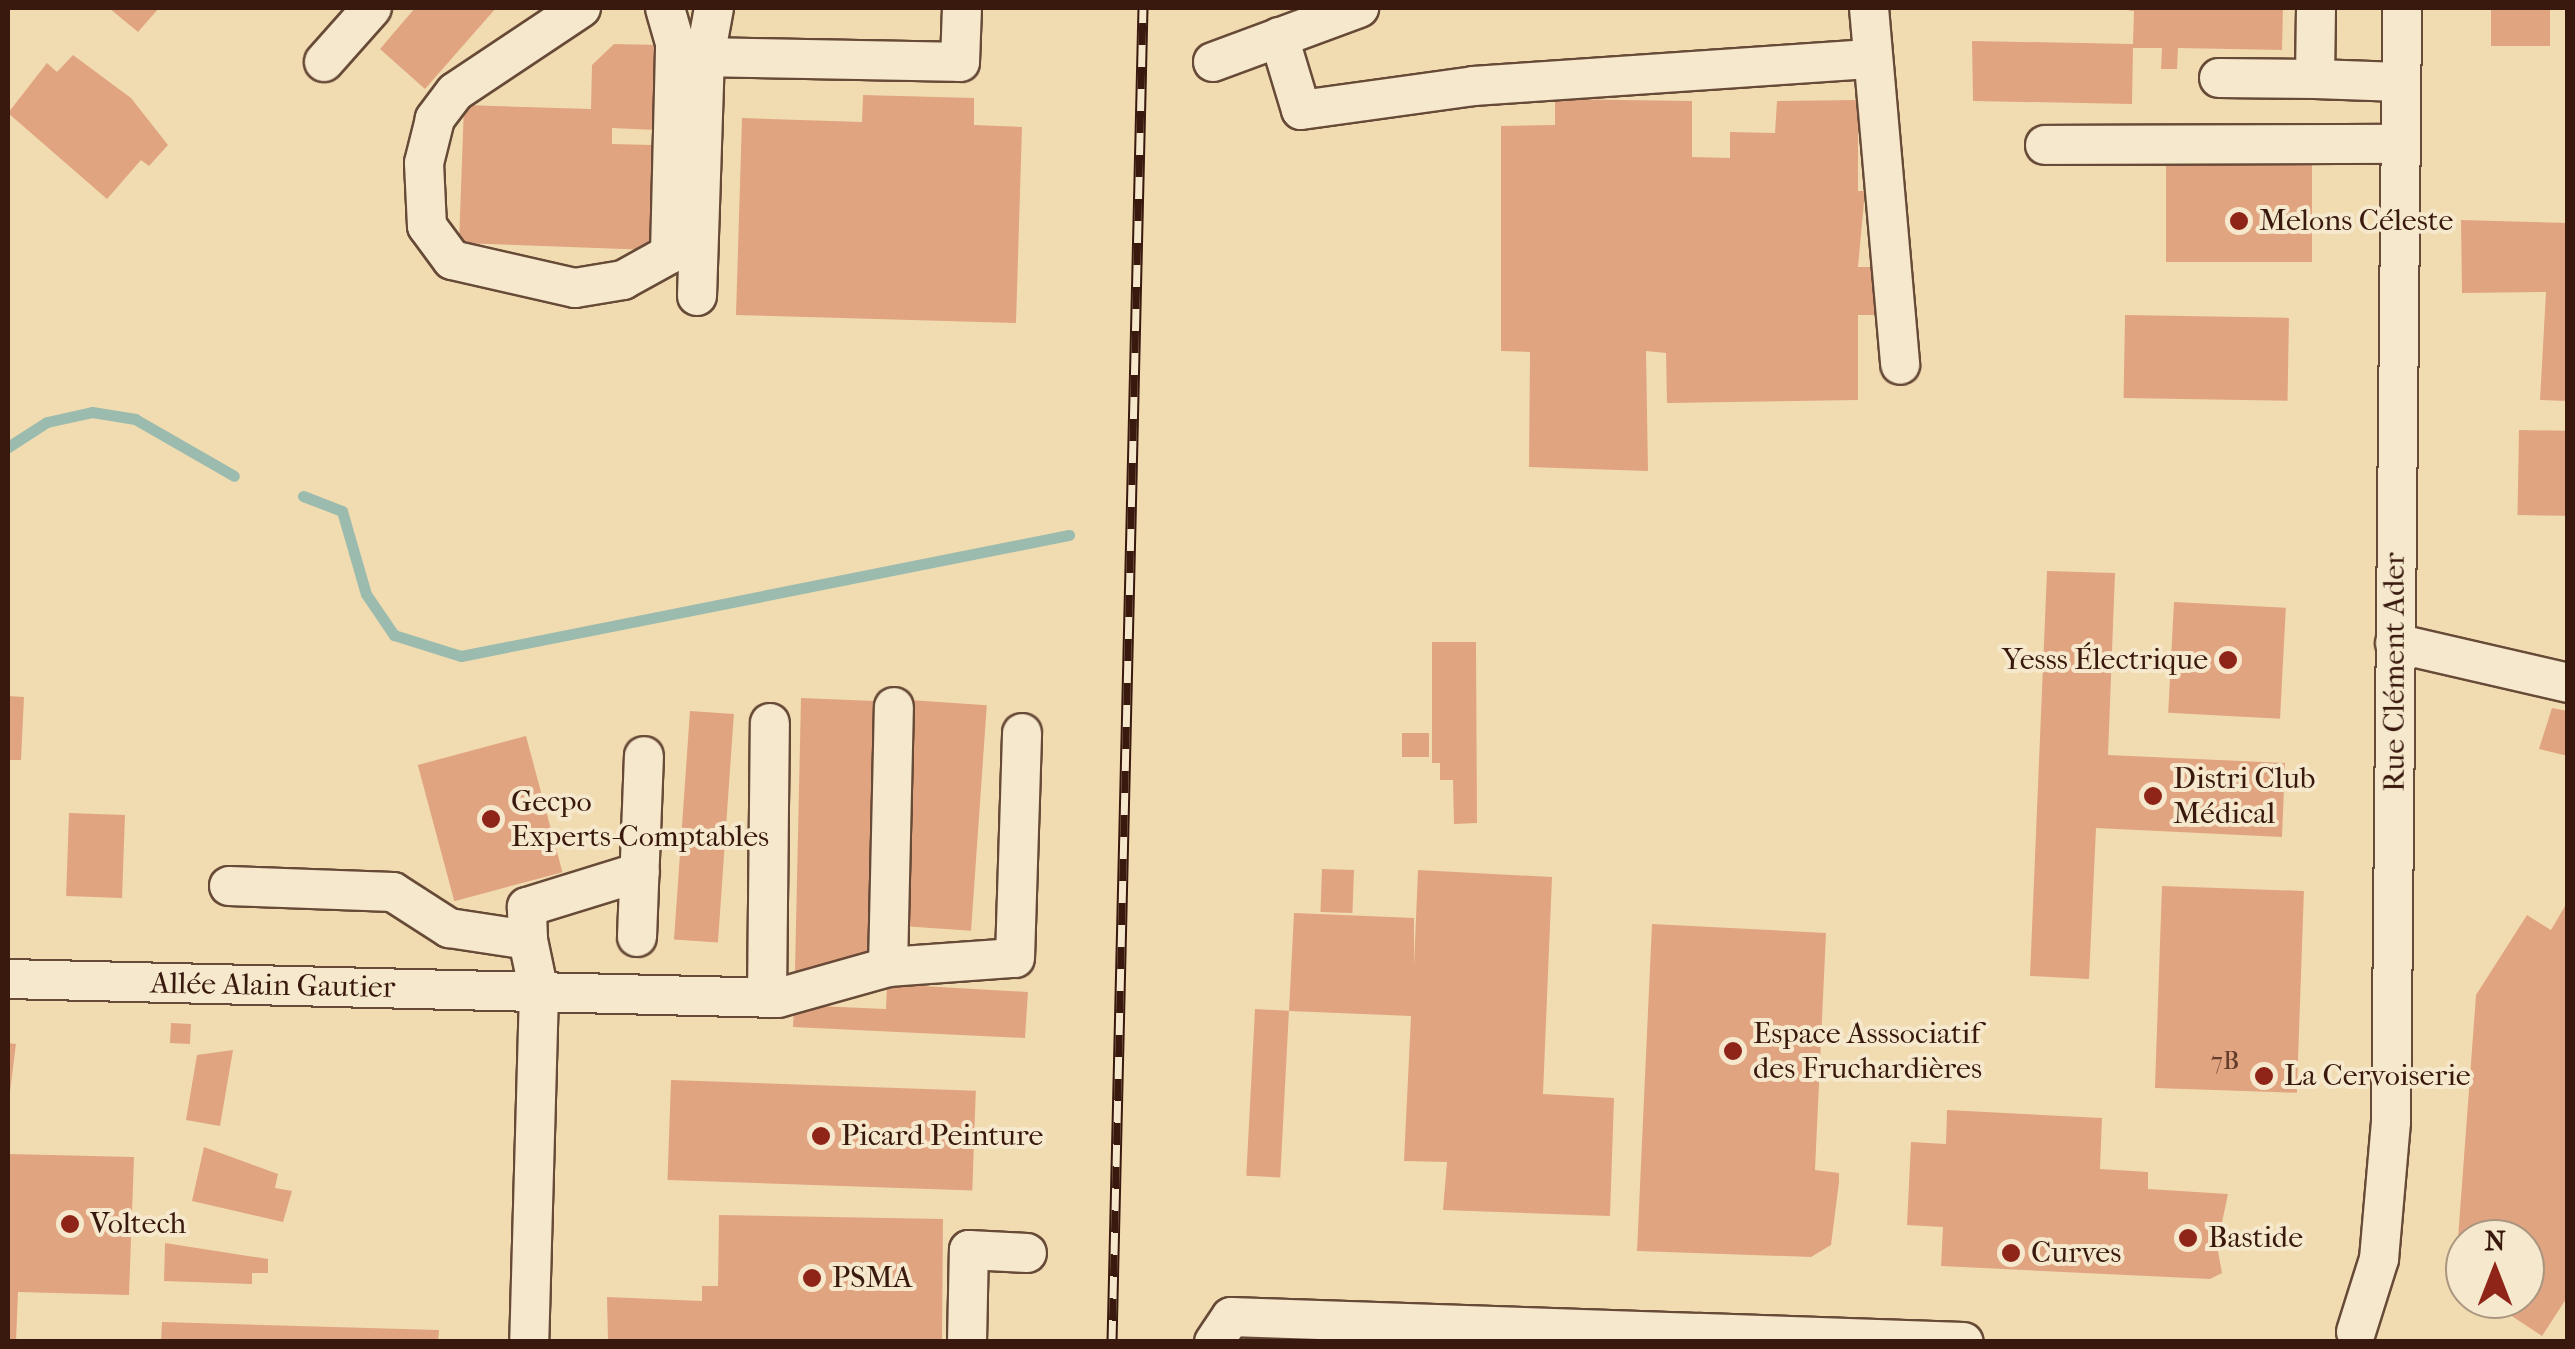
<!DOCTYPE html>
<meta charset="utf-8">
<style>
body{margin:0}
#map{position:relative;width:2575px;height:1349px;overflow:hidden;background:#f1dcb1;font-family:"IM FELL French Canon",serif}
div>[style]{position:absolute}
.stream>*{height:11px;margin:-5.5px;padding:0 5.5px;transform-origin:5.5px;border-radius:5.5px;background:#9bbbae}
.building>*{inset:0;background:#e1a481;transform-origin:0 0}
.roads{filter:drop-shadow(2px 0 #674a37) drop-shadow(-2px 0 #674a37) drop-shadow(0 2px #674a37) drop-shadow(0 -2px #674a37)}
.minor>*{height:38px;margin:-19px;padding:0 19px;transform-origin:19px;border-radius:19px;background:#f6e8cc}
.rail>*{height:11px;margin-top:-5.5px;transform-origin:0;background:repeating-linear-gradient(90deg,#f6e8cc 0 22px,#39190e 0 44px);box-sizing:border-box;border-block:2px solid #39190e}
.dots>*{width:28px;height:28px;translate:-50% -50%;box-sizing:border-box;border:5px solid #f6e8cc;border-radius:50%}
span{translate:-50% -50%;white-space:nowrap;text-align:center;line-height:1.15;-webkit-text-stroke:8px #f6e8cc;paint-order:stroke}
.number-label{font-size:25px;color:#633c2b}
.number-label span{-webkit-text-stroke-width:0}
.poi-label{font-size:30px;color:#39190e}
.left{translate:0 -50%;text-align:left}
.right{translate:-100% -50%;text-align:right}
.street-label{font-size:30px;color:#39190e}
.frame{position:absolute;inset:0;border:10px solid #39190e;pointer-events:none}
.north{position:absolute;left:2445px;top:1219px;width:100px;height:100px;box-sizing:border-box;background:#f6e8cc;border:2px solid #aa9580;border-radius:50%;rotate:0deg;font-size:28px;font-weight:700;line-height:40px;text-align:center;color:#39190e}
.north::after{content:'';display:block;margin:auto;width:35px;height:45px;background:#8f2418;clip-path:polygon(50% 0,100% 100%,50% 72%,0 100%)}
</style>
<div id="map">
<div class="stream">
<div style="left:8px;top:447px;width:46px;rotate:-32.7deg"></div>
<div style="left:47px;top:422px;width:46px;rotate:-12.5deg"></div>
<div style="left:92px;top:412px;width:44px;rotate:9.2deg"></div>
<div style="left:135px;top:419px;width:114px;rotate:29.9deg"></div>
<div style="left:303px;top:496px;width:42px;rotate:21deg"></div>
<div style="left:342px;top:511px;width:86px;rotate:73.9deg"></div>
<div style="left:366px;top:594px;width:50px;rotate:55.7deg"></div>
<div style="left:394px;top:635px;width:70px;rotate:17.4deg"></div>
<div style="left:461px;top:656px;width:620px;rotate:-11.26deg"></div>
</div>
<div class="building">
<div style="clip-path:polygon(109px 8px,159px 8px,138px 32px)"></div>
<div style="clip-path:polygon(415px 8px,496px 8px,425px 89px,380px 49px)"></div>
<div style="clip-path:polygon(2111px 8px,2283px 8px,2282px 50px,2178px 48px,2177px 69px,2161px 69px,2162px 48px,2133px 48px,2132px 104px,1973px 101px,1972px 41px,2133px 44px,2134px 11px)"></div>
<div style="left:2491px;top:8px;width:59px;height:38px"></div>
<div style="clip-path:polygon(614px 44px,659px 45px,656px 130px,612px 128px,612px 144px,654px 145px,651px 250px,459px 243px,464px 105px,591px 109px,592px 65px)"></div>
<div style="clip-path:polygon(73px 55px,131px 98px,168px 145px,149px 166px,141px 160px,107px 199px,8px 113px,47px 63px,57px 72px)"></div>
<div style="clip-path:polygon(863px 95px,974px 98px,974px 125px,1022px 127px,1016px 323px,736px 315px,742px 118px,862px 122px)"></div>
<div style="clip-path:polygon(1555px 99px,1692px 101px,1692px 157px,1730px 158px,1730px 132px,1775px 133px,1777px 101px,1858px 100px,1858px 191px,1865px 191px,1858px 267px,1876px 267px,1876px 315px,1858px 315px,1858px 400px,1667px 403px,1666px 353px,1646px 351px,1648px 471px,1529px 467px,1530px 352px,1501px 351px,1501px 126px,1555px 125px)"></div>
<div style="left:2166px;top:160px;width:146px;height:102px"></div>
<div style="clip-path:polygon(2461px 220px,2568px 223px,2568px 401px,2540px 400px,2546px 292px,2462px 293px)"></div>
<div style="left:2125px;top:315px;width:164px;height:83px;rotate:1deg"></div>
<div style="left:2519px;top:430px;width:49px;height:85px;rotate:1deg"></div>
<div style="clip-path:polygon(2047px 571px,2115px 573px,2108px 755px,2285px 763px,2282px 837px,2096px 828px,2089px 979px,2030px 976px)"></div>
<div style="left:2174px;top:602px;width:112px;height:111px;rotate:3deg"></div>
<div style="clip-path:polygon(1432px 642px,1476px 642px,1477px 823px,1454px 824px,1453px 780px,1440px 780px,1440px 763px,1432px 763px)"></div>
<div style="clip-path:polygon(8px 696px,24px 697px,21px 760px,8px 760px)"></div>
<div style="clip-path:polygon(801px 698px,875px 701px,870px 957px,839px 972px,795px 971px)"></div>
<div style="left:910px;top:700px;width:77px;height:226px;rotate:4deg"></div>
<div style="clip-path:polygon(2552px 708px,2568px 711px,2568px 756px,2539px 749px)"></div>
<div style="left:690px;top:711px;width:44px;height:229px;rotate:4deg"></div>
<div style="left:1402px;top:733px;width:27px;height:24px"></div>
<div style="left:526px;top:736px;width:141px;height:112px;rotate:75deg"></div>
<div style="left:69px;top:813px;width:56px;height:83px;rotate:2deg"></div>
<div style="left:1322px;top:869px;width:32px;height:43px;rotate:2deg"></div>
<div style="clip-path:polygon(1418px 870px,1552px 877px,1543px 1094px,1614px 1098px,1610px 1216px,1443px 1210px,1447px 1162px,1404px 1161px,1411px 1016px,1289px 1011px,1294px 913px,1414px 918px,1414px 966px)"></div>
<div style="left:2162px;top:886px;width:142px;height:202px;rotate:2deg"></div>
<div style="clip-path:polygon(2568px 901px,2568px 1296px,2542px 1336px,2486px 1299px,2525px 1299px,2525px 1239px,2465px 1239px,2465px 1285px,2455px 1279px,2476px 995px,2527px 915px,2551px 930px)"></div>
<div style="clip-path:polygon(1652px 924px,1826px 933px,1815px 1170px,1839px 1173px,1839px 1182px,1831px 1245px,1811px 1257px,1637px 1251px)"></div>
<div style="clip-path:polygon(887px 984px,1028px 992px,1025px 1038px,793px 1027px,794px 1005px,886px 1009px)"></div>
<div style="left:1255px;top:1009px;width:34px;height:167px;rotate:3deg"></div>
<div style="left:171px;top:1023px;width:20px;height:20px;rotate:3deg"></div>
<div style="left:8px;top:1043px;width:8px;height:63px;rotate:7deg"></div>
<div style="clip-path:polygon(233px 1050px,220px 1126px,186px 1120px,197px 1055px)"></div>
<div style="left:671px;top:1080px;width:305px;height:100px;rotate:2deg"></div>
<div style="clip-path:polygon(1947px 1110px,2102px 1118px,2100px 1169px,2148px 1172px,2148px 1189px,2228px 1194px,2217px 1246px,2222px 1273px,2210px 1279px,1941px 1266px,1943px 1227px,1907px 1225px,1911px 1142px,1946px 1144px)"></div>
<div style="clip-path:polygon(204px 1147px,278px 1174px,275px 1188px,292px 1191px,283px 1222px,192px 1201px)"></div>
<div style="clip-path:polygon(8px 1154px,134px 1157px,129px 1295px,18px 1292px,16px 1342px,8px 1342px)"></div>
<div style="clip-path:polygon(719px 1215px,943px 1219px,942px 1342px,608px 1342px,607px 1297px,702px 1301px,702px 1286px,718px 1286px)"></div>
<div style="clip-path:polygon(165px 1243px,268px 1259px,268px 1273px,252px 1273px,252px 1284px,164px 1281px)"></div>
<div style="clip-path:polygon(162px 1322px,439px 1330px,438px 1342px,161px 1342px)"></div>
</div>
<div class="roads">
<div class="minor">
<div style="left:581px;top:8px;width:151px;rotate:146.3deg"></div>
<div style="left:455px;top:92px;width:34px;rotate:127deg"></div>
<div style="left:435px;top:119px;width:45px;rotate:104deg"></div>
<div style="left:424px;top:163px;width:63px;rotate:87.3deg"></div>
<div style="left:427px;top:226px;width:42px;rotate:53.7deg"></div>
<div style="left:452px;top:260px;width:126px;rotate:12.8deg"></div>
<div style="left:575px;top:288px;width:49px;rotate:-9.5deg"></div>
<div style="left:623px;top:280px;width:54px;rotate:-29deg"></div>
<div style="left:670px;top:254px;width:211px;rotate:-88.6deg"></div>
<div style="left:675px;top:43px;width:36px;rotate:-106deg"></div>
<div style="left:1869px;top:8px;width:358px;rotate:85deg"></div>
<div style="left:2316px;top:8px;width:71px;rotate:90.8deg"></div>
<div style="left:2315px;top:79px;width:85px;rotate:2deg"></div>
<div style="left:1279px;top:37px;width:76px;rotate:73.2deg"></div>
<div style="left:1301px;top:110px;width:175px;rotate:-7.9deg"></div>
<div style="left:1474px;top:86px;width:399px;rotate:-3.9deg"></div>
<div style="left:705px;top:57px;width:255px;rotate:1.1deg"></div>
<div style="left:960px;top:62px;width:54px;rotate:-87.9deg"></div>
<div style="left:324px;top:62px;width:72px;rotate:-48.4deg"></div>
<div style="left:1213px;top:62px;width:156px;rotate:-20.3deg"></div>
<div style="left:2219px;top:78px;width:96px;rotate:0.6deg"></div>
<div style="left:2045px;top:145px;width:354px;rotate:-0.2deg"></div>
<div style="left:697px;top:296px;width:239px;rotate:-88.1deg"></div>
<div style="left:705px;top:57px;width:50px;rotate:-79.6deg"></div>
<div style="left:2395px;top:643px;width:178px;rotate:13deg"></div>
<div style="left:229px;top:886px;width:164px;rotate:2.1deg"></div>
<div style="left:393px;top:892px;width:67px;rotate:32.7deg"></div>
<div style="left:449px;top:928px;width:80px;rotate:8.6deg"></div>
<div style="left:528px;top:940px;width:53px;rotate:78.1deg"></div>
<div style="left:539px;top:992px;width:350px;rotate:91.6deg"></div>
<div style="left:637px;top:937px;width:181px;rotate:-87.8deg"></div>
<div style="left:528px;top:940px;width:33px;rotate:-92deg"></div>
<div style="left:527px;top:907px;width:118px;rotate:-17.2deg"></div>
<div style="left:888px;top:967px;width:260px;rotate:-88.7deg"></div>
<div style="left:8px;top:979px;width:770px;rotate:1.41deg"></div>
<div style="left:778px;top:998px;width:114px;rotate:-15.7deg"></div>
<div style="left:888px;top:967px;width:127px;rotate:-4.1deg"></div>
<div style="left:1015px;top:958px;width:225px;rotate:-88.2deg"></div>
<div style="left:767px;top:998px;width:275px;rotate:-89.4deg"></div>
<div style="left:2356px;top:1332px;width:77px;rotate:-72.5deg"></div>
<div style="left:2379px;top:1259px;width:138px;rotate:-85deg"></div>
<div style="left:2391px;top:1122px;width:1114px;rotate:-89.43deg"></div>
<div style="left:967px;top:1342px;width:92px;rotate:-88.8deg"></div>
<div style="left:969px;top:1250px;width:58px;rotate:3deg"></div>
<div style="left:1214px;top:1342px;width:30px;rotate:-56deg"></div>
<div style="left:1231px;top:1317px;width:733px;rotate:1.95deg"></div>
</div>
</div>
<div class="rail">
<div style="left:1112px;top:1342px;width:1334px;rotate:-88.67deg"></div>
</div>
<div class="dots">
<div style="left:2239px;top:221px;background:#8f2418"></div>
<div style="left:2228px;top:660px;background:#8f2418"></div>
<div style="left:2153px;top:796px;background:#8f2418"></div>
<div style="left:491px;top:819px;background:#8f2418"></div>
<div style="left:1733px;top:1051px;background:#8f2418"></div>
<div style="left:2264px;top:1076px;background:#8f2418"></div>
<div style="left:821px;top:1136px;background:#8f2418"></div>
<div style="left:70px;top:1224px;background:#8f2418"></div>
<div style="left:2188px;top:1238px;background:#8f2418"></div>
<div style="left:2011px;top:1253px;background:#8f2418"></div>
<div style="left:812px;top:1278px;background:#8f2418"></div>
</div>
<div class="number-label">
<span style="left:2225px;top:1061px">7B</span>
</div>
<div class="poi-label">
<span class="left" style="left:2259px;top:221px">Melons Céleste</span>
<span class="right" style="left:2208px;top:660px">Yesss Électrique</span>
<span class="left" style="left:2173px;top:796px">Distri Club<br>Médical</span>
<span class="left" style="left:511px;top:819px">Gecpo<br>Experts-Comptables</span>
<span class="left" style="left:1753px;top:1051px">Espace Asssociatif<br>des Fruchardières</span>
<span class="left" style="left:2284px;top:1076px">La Cervoiserie</span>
<span class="left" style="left:841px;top:1136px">Picard Peinture</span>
<span class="left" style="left:90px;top:1224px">Voltech</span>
<span class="left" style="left:2208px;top:1238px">Bastide</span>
<span class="left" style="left:2031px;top:1253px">Curves</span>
<span class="left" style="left:832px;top:1278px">PSMA</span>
</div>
<div class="street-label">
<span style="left:2395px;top:672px;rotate:-90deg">Rue Clément Ader</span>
<span style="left:273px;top:986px;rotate:1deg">Allée Alain Gautier</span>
</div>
<div class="frame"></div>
<div class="north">N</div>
</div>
